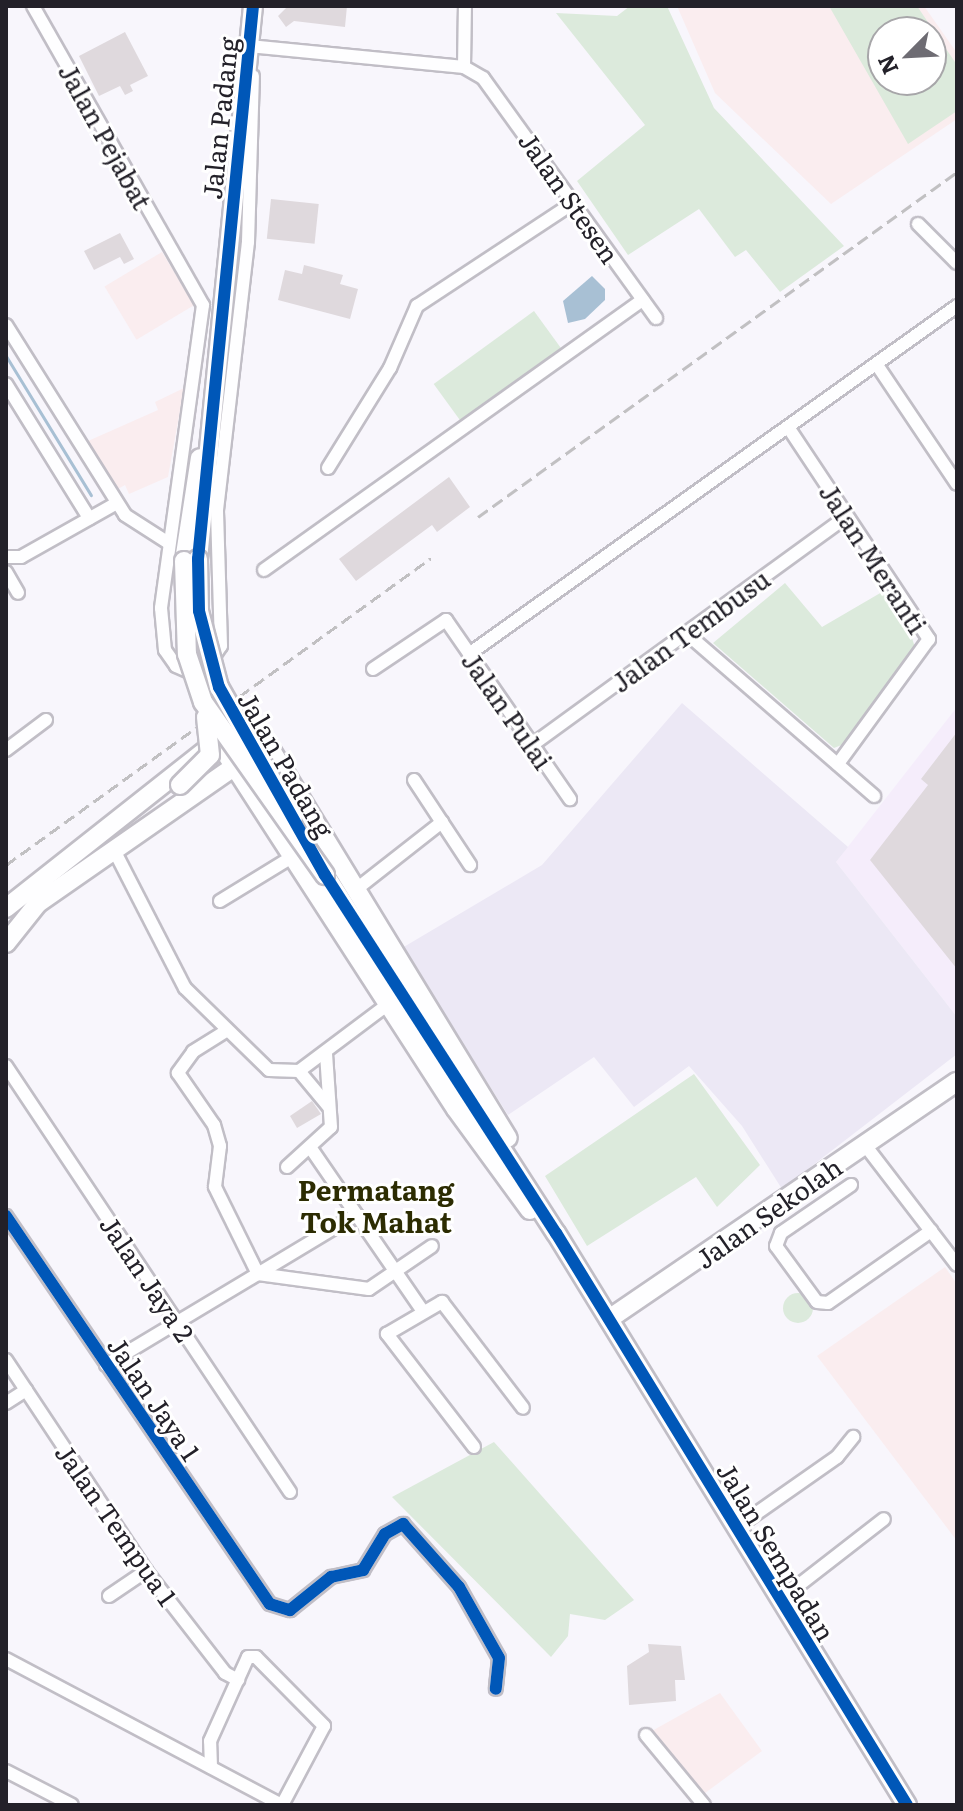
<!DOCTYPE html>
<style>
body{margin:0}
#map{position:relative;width:963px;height:1811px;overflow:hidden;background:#f8f6fc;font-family:Literata,serif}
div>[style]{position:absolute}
.commercial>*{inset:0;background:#f5edfb}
.built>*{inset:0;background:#ece8f5}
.education>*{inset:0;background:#faedef;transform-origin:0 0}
.green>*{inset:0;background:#dceadc;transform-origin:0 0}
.round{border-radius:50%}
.water>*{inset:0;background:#a8c0d4}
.stream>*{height:3px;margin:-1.5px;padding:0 1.5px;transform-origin:1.5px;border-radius:1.5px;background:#a8c0d4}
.building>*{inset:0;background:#dfd9dd;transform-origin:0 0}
.roads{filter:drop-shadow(2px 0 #c1bec6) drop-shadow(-2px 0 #c1bec6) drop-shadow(0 2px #c1bec6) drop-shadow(0 -2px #c1bec6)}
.street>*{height:12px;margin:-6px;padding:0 6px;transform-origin:6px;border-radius:6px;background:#fefeff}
.secondary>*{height:18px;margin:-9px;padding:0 9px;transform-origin:9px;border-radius:9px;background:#fefeff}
.rail>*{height:3px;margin-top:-1.5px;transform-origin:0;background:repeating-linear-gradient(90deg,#c1c0c2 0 12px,transparent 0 18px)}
.bridges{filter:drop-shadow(2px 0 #c1bec6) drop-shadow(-2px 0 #c1bec6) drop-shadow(0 2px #c1bec6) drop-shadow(0 -2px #c1bec6)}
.secondary-bridge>*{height:18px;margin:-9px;padding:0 9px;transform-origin:9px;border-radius:9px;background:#fefeff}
.cycleway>*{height:12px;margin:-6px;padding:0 6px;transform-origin:6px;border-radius:6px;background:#0057b8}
span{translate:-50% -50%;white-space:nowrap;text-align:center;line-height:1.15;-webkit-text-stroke:6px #fff;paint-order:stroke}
.street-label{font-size:26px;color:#232129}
.neighbourhood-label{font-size:28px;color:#2c2c02;font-weight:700}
.frame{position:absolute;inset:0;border:8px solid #232129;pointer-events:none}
.north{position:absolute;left:867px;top:16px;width:80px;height:80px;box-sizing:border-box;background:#fff;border:2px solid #a7a6a9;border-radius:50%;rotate:246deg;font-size:22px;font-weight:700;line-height:32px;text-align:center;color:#232129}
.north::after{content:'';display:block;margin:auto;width:28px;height:36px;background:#6e6c73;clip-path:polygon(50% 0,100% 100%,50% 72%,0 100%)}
</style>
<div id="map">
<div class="commercial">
<div style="clip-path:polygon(957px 707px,957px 1017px,836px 862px)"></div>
</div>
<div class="built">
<div style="clip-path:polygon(682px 703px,848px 847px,836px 862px,957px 1017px,957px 1054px,782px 1189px,742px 1126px,689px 1066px,634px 1107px,594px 1057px,508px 1115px,402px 948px,542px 865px)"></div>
</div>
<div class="education">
<div style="clip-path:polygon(evenodd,677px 6px,924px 6px,957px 53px,957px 119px,831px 204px,715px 93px,677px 6px,883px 32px,931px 32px,931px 80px,883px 80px,883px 32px)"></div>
<div style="left:162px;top:252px;width:62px;height:67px;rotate:59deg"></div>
<div style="clip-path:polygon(184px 388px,168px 477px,129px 494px,125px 485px,118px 489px,88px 441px,158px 410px,155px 402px)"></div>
<div style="clip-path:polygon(945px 1267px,957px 1284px,957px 1541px,817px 1356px)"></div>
<div style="clip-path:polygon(720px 1693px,762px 1751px,701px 1796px,650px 1732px)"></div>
</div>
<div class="green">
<div style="clip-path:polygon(630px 6px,667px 6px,714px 108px,844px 246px,780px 292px,746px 250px,735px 257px,699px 209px,628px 255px,577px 181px,645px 125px,556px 13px,617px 16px)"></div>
<div style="clip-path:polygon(evenodd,829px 6px,917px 6px,957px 65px,957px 111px,908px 144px,829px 6px,931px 32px,931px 80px,883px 80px,883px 32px,931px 32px)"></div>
<div style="left:534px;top:311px;width:47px;height:124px;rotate:54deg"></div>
<div style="clip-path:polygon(785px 583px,822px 627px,882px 592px,909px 628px,916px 651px,844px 744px,834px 748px,713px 643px)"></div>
<div style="clip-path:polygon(694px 1074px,760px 1165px,717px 1207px,696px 1177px,587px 1246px,545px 1176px)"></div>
<div class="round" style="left:783px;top:1293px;width:30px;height:30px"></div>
<div style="clip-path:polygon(494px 1442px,634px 1600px,605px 1620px,570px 1614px,568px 1636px,551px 1657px,392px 1497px)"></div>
</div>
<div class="water">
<div style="clip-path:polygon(592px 276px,605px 289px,605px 300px,585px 319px,568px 323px,563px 301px)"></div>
</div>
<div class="stream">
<div style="left:6px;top:356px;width:163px;rotate:58.6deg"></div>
</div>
<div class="building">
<div style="clip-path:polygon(288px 6px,347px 6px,345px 27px,294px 21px,286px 27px,278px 16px)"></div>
<div style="clip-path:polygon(125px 32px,148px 76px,130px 85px,133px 91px,125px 95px,120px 86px,99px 96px,79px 56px)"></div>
<div style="left:271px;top:199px;width:48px;height:40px;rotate:6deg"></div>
<div style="clip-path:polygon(120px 233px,134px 259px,124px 264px,120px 257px,94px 270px,84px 251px)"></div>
<div style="clip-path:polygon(304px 265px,343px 275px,340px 284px,358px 289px,350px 319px,278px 300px,285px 270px,302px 274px)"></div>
<div style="clip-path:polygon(449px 477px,470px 507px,437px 532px,432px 525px,356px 581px,339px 559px)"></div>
<div style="clip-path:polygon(957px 732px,957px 969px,870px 860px,928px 785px,921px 779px)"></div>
<div style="clip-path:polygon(312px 1101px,321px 1114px,297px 1128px,290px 1116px)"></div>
<div style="clip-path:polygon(648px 1644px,681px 1646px,685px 1680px,675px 1680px,676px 1701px,629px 1705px,627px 1666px,649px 1652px)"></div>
</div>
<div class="roads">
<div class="street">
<div style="left:33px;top:6px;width:344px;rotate:60.4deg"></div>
<div style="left:203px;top:305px;width:306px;rotate:97.9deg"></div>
<div style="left:161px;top:608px;width:42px;rotate:84.6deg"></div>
<div style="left:165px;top:650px;width:19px;rotate:55deg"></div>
<div style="left:176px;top:666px;width:15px;rotate:23deg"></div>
<div style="left:190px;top:672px;width:19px;rotate:-21deg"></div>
<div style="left:208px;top:665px;width:23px;rotate:-56deg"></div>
<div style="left:221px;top:646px;width:136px;rotate:-91.7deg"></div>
<div style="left:217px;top:510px;width:270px;rotate:-83.4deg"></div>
<div style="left:248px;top:242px;width:166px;rotate:-88.3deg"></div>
<div style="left:249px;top:46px;width:216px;rotate:5.6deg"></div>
<div style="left:464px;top:67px;width:22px;rotate:30deg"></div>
<div style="left:483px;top:78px;width:296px;rotate:54.2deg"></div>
<div style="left:464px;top:67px;width:61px;rotate:-89.1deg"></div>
<div style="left:918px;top:224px;width:55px;rotate:45deg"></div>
<div style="left:6px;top:325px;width:224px;rotate:57.9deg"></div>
<div style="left:125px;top:515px;width:50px;rotate:32.7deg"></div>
<div style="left:877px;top:365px;width:143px;rotate:56.1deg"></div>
<div style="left:6px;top:384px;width:158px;rotate:58.2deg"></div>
<div style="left:788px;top:427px;width:255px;rotate:56.4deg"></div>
<div style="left:929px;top:639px;width:155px;rotate:126.1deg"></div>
<div style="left:328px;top:468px;width:118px;rotate:-58.2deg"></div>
<div style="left:390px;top:368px;width:68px;rotate:-66.5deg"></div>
<div style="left:417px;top:306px;width:187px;rotate:-33.4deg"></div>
<div style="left:6px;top:557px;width:15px"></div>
<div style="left:21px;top:557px;width:110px;rotate:-29.4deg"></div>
<div style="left:264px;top:570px;width:465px;rotate:-35.5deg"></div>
<div style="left:6px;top:572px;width:24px;rotate:60deg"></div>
<div style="left:686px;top:633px;width:249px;rotate:40.9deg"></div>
<div style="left:469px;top:654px;width:599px;rotate:-35.49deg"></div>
<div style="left:373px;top:669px;width:88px;rotate:-33.9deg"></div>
<div style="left:446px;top:620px;width:218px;rotate:55.3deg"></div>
<div style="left:532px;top:745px;width:389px;rotate:-36deg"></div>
<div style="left:6px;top:750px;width:50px;rotate:-36.9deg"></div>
<div style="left:414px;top:780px;width:102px;rotate:56.6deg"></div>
<div style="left:113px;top:848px;width:157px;rotate:62.8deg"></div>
<div style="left:185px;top:988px;width:117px;rotate:44.3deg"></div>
<div style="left:269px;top:1070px;width:30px;rotate:2deg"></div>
<div style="left:299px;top:1071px;width:110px;rotate:-36.9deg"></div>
<div style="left:354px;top:891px;width:112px;rotate:-38.1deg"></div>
<div style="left:220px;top:901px;width:84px;rotate:-31.4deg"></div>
<div style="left:226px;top:1031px;width:39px;rotate:148deg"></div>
<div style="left:193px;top:1052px;width:26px;rotate:126deg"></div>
<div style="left:178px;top:1073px;width:63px;rotate:55.3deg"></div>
<div style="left:214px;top:1125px;width:22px;rotate:74deg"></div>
<div style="left:220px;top:1146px;width:41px;rotate:97deg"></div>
<div style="left:215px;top:1187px;width:97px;rotate:63.7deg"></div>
<div style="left:258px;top:1274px;width:112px;rotate:7.7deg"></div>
<div style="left:369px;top:1289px;width:76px;rotate:-34.3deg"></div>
<div style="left:6px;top:1066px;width:512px;rotate:56.31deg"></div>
<div style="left:299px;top:1071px;width:47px;rotate:50.2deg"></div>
<div style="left:865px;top:1145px;width:151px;rotate:52.5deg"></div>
<div style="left:312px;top:1150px;width:194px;rotate:55.5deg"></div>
<div style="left:287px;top:1167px;width:59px;rotate:-42.3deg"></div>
<div style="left:331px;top:1127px;width:73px;rotate:-93.9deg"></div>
<div style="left:851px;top:1185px;width:85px;rotate:145.6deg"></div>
<div style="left:781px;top:1233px;width:14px;rotate:111deg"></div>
<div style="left:776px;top:1246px;width:69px;rotate:53.8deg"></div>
<div style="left:817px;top:1302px;width:11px;rotate:5deg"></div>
<div style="left:828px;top:1303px;width:126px;rotate:-35deg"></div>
<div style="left:6px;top:1216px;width:469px;rotate:55.8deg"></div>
<div style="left:270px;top:1604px;width:21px;rotate:17deg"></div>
<div style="left:290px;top:1610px;width:53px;rotate:-38.8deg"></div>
<div style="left:331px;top:1577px;width:33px;rotate:-12deg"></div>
<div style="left:363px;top:1570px;width:42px;rotate:-58.6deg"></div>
<div style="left:385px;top:1534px;width:21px;rotate:-29deg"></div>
<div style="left:403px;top:1524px;width:84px;rotate:48.4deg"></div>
<div style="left:459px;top:1587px;width:81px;rotate:60.6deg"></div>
<div style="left:499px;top:1658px;width:31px;rotate:96deg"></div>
<div style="left:6px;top:1360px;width:253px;rotate:56.4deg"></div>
<div style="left:146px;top:1571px;width:129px;rotate:52.2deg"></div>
<div style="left:225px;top:1673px;width:15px;rotate:28deg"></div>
<div style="left:106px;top:1365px;width:292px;rotate:-31deg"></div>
<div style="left:6px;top:1403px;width:24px;rotate:-33deg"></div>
<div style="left:474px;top:1447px;width:143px;rotate:-127.6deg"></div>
<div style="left:387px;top:1334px;width:64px;rotate:-30.2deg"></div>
<div style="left:442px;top:1302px;width:133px;rotate:52.6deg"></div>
<div style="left:737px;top:1527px;width:122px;rotate:-35deg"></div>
<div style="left:837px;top:1457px;width:26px;rotate:-51deg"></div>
<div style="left:109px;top:1596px;width:45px;rotate:-34deg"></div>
<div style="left:781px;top:1599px;width:130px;rotate:-37.8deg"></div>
<div style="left:6px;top:1659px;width:312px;rotate:27.9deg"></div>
<div style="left:646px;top:1735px;width:91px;rotate:50.4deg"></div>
<div style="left:211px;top:1767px;width:26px;rotate:-92deg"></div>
<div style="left:210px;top:1741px;width:92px;rotate:-65.7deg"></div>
<div style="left:248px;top:1657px;width:8px"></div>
<div style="left:256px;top:1657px;width:97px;rotate:45.4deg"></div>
<div style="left:324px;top:1726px;width:89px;rotate:118deg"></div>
<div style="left:6px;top:1771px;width:74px;rotate:27.3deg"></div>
</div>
<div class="secondary">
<div style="left:198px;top:559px;width:556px;rotate:-84.32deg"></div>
<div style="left:184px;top:561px;width:104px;rotate:-81.2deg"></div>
<div style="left:238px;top:733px;width:18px;rotate:9deg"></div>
<div style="left:256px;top:736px;width:17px;rotate:40deg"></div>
<div style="left:269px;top:747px;width:458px;rotate:58.6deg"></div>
<div style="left:218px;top:741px;width:438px;rotate:57.1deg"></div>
<div style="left:456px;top:1109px;width:125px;rotate:53.8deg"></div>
<div style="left:325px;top:875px;width:426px;rotate:57.2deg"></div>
<div style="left:556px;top:1233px;width:671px;rotate:58.47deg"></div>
<div style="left:6px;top:908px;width:261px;rotate:-38.3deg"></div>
<div style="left:6px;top:943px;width:51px;rotate:-51.3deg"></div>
<div style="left:38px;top:903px;width:249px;rotate:-34.8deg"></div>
<div style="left:609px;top:1319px;width:421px;rotate:-34.3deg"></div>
</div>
</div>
<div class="rail">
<div style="left:478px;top:517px;width:590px;rotate:-35.76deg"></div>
<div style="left:6px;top:865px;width:524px;rotate:-35.84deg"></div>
</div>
<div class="bridges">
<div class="secondary-bridge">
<div style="left:198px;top:559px;width:52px;rotate:88.9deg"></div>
<div style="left:199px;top:611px;width:79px;rotate:75.3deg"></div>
<div style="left:219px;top:687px;width:150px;rotate:60.4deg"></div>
<div style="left:184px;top:561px;width:93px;rotate:88.2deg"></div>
<div style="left:187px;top:654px;width:51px;rotate:71.6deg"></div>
<div style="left:203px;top:702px;width:212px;rotate:54.8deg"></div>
<div style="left:180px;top:785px;width:42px;rotate:-45deg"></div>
<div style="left:210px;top:755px;width:38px;rotate:-96deg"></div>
</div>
</div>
<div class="cycleway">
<div style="left:253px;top:6px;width:556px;rotate:95.68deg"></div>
<div style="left:198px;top:559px;width:52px;rotate:88.9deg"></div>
<div style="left:199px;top:611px;width:79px;rotate:75.3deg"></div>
<div style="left:219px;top:687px;width:216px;rotate:60.6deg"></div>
<div style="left:325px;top:875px;width:426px;rotate:57.2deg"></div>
<div style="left:556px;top:1233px;width:671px;rotate:58.47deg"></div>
<div style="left:6px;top:1216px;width:469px;rotate:55.8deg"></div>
<div style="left:270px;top:1604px;width:21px;rotate:17deg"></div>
<div style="left:290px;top:1610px;width:53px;rotate:-38.8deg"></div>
<div style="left:331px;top:1577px;width:33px;rotate:-12deg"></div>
<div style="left:363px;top:1570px;width:42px;rotate:-58.6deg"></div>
<div style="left:385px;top:1534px;width:21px;rotate:-29deg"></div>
<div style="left:403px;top:1524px;width:84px;rotate:48.4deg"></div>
<div style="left:459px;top:1587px;width:81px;rotate:60.6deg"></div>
<div style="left:499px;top:1658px;width:31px;rotate:96deg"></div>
</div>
<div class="street-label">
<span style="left:219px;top:118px;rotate:-84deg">Jalan Padang</span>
<span style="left:106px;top:136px;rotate:61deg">Jalan Pejabat</span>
<span style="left:570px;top:197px;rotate:55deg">Jalan Stesen</span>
<span style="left:874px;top:558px;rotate:57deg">Jalan Meranti</span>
<span style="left:690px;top:630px;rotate:-36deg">Jalan Tembusu</span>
<span style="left:508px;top:710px;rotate:55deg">Jalan Pulai</span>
<span style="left:287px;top:764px;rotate:60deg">Jalan Padang</span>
<span style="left:768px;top:1212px;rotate:-35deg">Jalan Sekolah</span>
<span style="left:148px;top:1278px;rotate:56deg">Jalan Jaya 2</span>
<span style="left:155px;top:1398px;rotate:56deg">Jalan Jaya 1</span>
<span style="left:117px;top:1524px;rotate:55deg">Jalan Tempua 1</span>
<span style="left:777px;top:1551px;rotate:59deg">Jalan Sempadan</span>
</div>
<div class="neighbourhood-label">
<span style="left:376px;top:1205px">Permatang<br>Tok Mahat</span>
</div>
<div class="frame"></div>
<div class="north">N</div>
</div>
